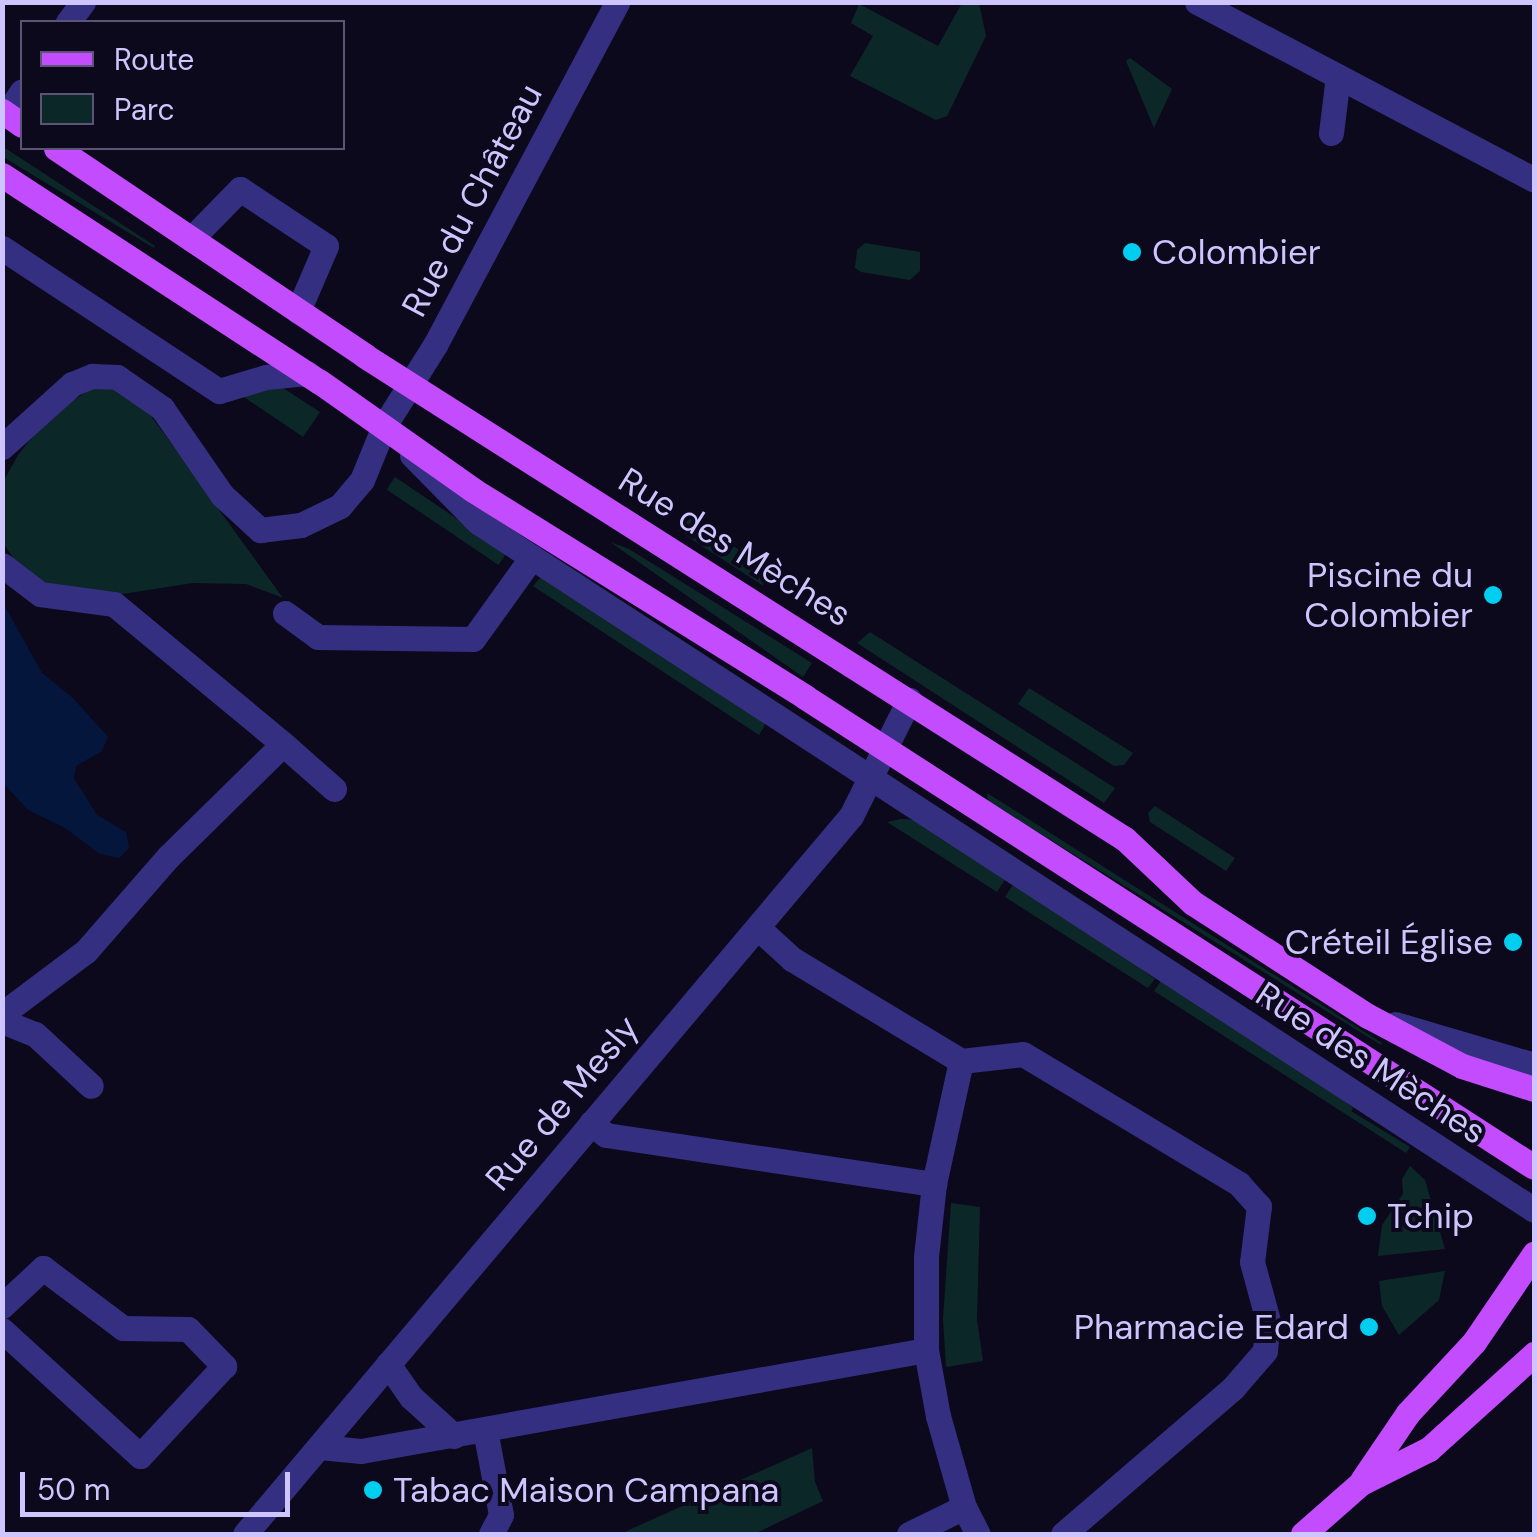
<!DOCTYPE html>
<meta charset="utf-8">
<style>
body{margin:0}
#map{position:relative;width:1537px;height:1537px;overflow:hidden;background:#0d091d;font-family:"DM Sans",sans-serif}
div>[style]{position:absolute}
.green>*{inset:0;background:#0c2728;transform-origin:0 0}
.water>*{inset:0;background:#04163c}
.minor>*{height:25px;margin:-12.5px;padding:0 12.5px;transform-origin:12.5px;border-radius:12.5px;background:#352f82}
.major>*{height:25px;margin:-12.5px;padding:0 12.5px;transform-origin:12.5px;border-radius:12.5px;background:#c34cff}
.dots>*{width:28px;height:28px;translate:-50% -50%;box-sizing:border-box;border:5px solid #0d091d;border-radius:50%}
span{translate:-50% -50%;white-space:nowrap;text-align:center;line-height:1.15;-webkit-text-stroke:8px #0d091d;paint-order:stroke}
.street-label{font-size:35px;color:#cec5ff}
.poi-label{font-size:35px;color:#cec5ff}
.left{translate:0 -50%;text-align:left}
.right{translate:-100% -50%;text-align:right}
.frame{position:absolute;inset:0;border:5px solid #cec5ff;pointer-events:none}
.legend{position:absolute;left:20px;top:20px;width:325px;height:130px;box-sizing:border-box;background:#0d091d;border:2px solid #5a5477;margin:0;padding:12px 18px;list-style:none;font-size:30px;color:#cec5ff}
.legend li{display:flex;align-items:center;gap:20px;height:50px}
.legend b{width:50px;border:2px solid #5a5477}
.scale{position:absolute;left:20px;top:1472px;width:270px;height:45px;box-sizing:border-box;border:5px solid #cec5ff;border-top:0;padding-left:12px;font-size:30px;line-height:35px;white-space:nowrap;color:#cec5ff;-webkit-text-stroke:8px #0d091d;paint-order:stroke}
</style>
<div id="map">
<div class="green">
<div style="clip-path:polygon(962px 3px,979px 3px,986px 36px,947px 116px,936px 120px,850px 76px,873px 36px,851px 23px,859px 4px,938px 46px)"></div>
<div style="clip-path:polygon(1130px 58px,1172px 89px,1154px 128px,1126px 61px)"></div>
<div style="clip-path:polygon(2px 146px,155px 246px,154px 248px,3px 157px)"></div>
<div style="clip-path:polygon(865px 243px,920px 252px,920px 271px,910px 280px,861px 272px,855px 268px,857px 250px)"></div>
<div style="clip-path:polygon(280px 386px,320px 412px,303px 437px,241px 395px)"></div>
<div style="clip-path:polygon(94px 387px,114px 389px,149px 413px,283px 598px,246px 584px,193px 583px,110px 596px,63px 590px,23px 573px,2px 541px,2px 484px,18px 455px,49px 416px)"></div>
<div style="left:395px;top:477px;width:135px;height:15px;rotate:34deg"></div>
<div style="left:687px;top:516px;width:101px;height:17px;rotate:33deg"></div>
<div style="clip-path:polygon(610px 542px,629px 549px,812px 663px,803px 677px)"></div>
<div style="clip-path:polygon(542px 576px,768px 720px,759px 735px,533px 586px)"></div>
<div style="clip-path:polygon(870px 632px,1115px 788px,1104px 803px,857px 643px)"></div>
<div style="clip-path:polygon(1029px 688px,1133px 753px,1124px 765px,1114px 766px,1018px 704px)"></div>
<div style="clip-path:polygon(987px 793px,1382px 1043px,1381px 1045px,988px 801px)"></div>
<div style="clip-path:polygon(1155px 806px,1235px 858px,1226px 871px,1150px 822px,1148px 813px)"></div>
<div style="clip-path:polygon(901px 819px,918px 820px,1008px 875px,997px 892px,887px 822px)"></div>
<div style="clip-path:polygon(1016px 880px,1145px 962px,1141px 969px,1155px 979px,1148px 988px,1005px 897px)"></div>
<div style="clip-path:polygon(1165px 975px,1273px 1045px,1353px 1108px,1351px 1111px,1410px 1147px,1406px 1153px,1154px 991px)"></div>
<div style="clip-path:polygon(1410px 1166px,1425px 1180px,1445px 1249px,1378px 1256px,1382px 1225px,1403px 1194px,1402px 1179px)"></div>
<div style="clip-path:polygon(951px 1203px,980px 1207px,977px 1319px,983px 1361px,946px 1367px,943px 1319px)"></div>
<div style="clip-path:polygon(1445px 1271px,1439px 1300px,1399px 1335px,1382px 1306px,1379px 1281px)"></div>
<div style="clip-path:polygon(812px 1448px,815px 1482px,823px 1501px,754px 1534px,620px 1534px)"></div>
</div>
<div class="water">
<div style="clip-path:polygon(3px 603px,42px 673px,73px 698px,108px 737px,102px 751px,76px 766px,74px 778px,97px 815px,126px 832px,129px 848px,119px 858px,100px 854px,65px 828px,28px 810px,3px 783px)"></div>
</div>
<div class="minor">
<div style="left:1197px;top:2px;width:381px;rotate:27.8deg"></div>
<div style="left:68px;top:22px;width:25px;rotate:-53deg"></div>
<div style="left:7px;top:114px;width:27px;rotate:-57deg"></div>
<div style="left:1331px;top:133px;width:57px;rotate:-83deg"></div>
<div style="left:191px;top:239px;width:70px;rotate:-45.6deg"></div>
<div style="left:240px;top:189px;width:103px;rotate:33.5deg"></div>
<div style="left:326px;top:246px;width:71px;rotate:113.3deg"></div>
<div style="left:2px;top:248px;width:260px;rotate:33.4deg"></div>
<div style="left:219px;top:391px;width:49px;rotate:-16.6deg"></div>
<div style="left:266px;top:377px;width:41px;rotate:-5.6deg"></div>
<div style="left:2px;top:447px;width:94px;rotate:-42deg"></div>
<div style="left:72px;top:384px;width:22px;rotate:-22deg"></div>
<div style="left:92px;top:376px;width:25px;rotate:2deg"></div>
<div style="left:117px;top:377px;width:55px;rotate:34.6deg"></div>
<div style="left:162px;top:408px;width:106px;rotate:55.4deg"></div>
<div style="left:222px;top:495px;width:52px;rotate:42.6deg"></div>
<div style="left:260px;top:530px;width:41px;rotate:-7deg"></div>
<div style="left:301px;top:525px;width:43px;rotate:-26deg"></div>
<div style="left:340px;top:506px;width:34px;rotate:-50deg"></div>
<div style="left:362px;top:480px;width:58px;rotate:-67.8deg"></div>
<div style="left:384px;top:426px;width:96px;rotate:-57.8deg"></div>
<div style="left:435px;top:345px;width:388px;rotate:-62deg"></div>
<div style="left:412px;top:455px;width:94px;rotate:45.4deg"></div>
<div style="left:478px;top:522px;width:1260px;rotate:33.08deg"></div>
<div style="left:2px;top:565px;width:48px;rotate:37.3deg"></div>
<div style="left:40px;top:594px;width:75px;rotate:7.7deg"></div>
<div style="left:114px;top:604px;width:219px;rotate:39.6deg"></div>
<div style="left:285px;top:613px;width:41px;rotate:36deg"></div>
<div style="left:318px;top:637px;width:155px;rotate:0.7deg"></div>
<div style="left:473px;top:639px;width:101px;rotate:-54.3deg"></div>
<div style="left:758px;top:928px;width:46px;rotate:42.4deg"></div>
<div style="left:792px;top:959px;width:197px;rotate:31.1deg"></div>
<div style="left:961px;top:1061px;width:62px;rotate:-6.4deg"></div>
<div style="left:1023px;top:1054px;width:252px;rotate:31deg"></div>
<div style="left:1239px;top:1184px;width:30px;rotate:48deg"></div>
<div style="left:1259px;top:1206px;width:56px;rotate:97.1deg"></div>
<div style="left:1252px;top:1262px;width:61px;rotate:74.8deg"></div>
<div style="left:1268px;top:1321px;width:30px;rotate:96deg"></div>
<div style="left:1265px;top:1351px;width:49px;rotate:130.9deg"></div>
<div style="left:1233px;top:1388px;width:224px;rotate:139.3deg"></div>
<div style="left:2px;top:1014px;width:105px;rotate:-36.9deg"></div>
<div style="left:86px;top:951px;width:125px;rotate:-48.9deg"></div>
<div style="left:168px;top:857px;width:161px;rotate:-44.5deg"></div>
<div style="left:283px;top:744px;width:68px;rotate:41.4deg"></div>
<div style="left:2px;top:1021px;width:35px;rotate:22deg"></div>
<div style="left:35px;top:1034px;width:76px;rotate:42.9deg"></div>
<div style="left:1395px;top:1024px;width:145px;rotate:16.4deg"></div>
<div style="left:961px;top:1061px;width:126px;rotate:102.4deg"></div>
<div style="left:934px;top:1184px;width:73px;rotate:96.3deg"></div>
<div style="left:926px;top:1257px;width:93px;rotate:90deg"></div>
<div style="left:926px;top:1350px;width:67px;rotate:79.7deg"></div>
<div style="left:938px;top:1416px;width:95px;rotate:74.1deg"></div>
<div style="left:964px;top:1507px;width:30px;rotate:63deg"></div>
<div style="left:591px;top:1123px;width:19px;rotate:39deg"></div>
<div style="left:606px;top:1135px;width:332px;rotate:8.5deg"></div>
<div style="left:2px;top:1306px;width:56px;rotate:-42.8deg"></div>
<div style="left:43px;top:1268px;width:100px;rotate:36.9deg"></div>
<div style="left:123px;top:1328px;width:65px;rotate:0.9deg"></div>
<div style="left:188px;top:1329px;width:52px;rotate:45.8deg"></div>
<div style="left:224px;top:1366px;width:123px;rotate:133deg"></div>
<div style="left:140px;top:1456px;width:187px;rotate:-137.6deg"></div>
<div style="left:388px;top:1364px;width:40px;rotate:55.1deg"></div>
<div style="left:411px;top:1397px;width:58px;rotate:42.2deg"></div>
<div style="left:485px;top:1430px;width:86px;rotate:79.3deg"></div>
<div style="left:501px;top:1515px;width:21px;rotate:118deg"></div>
<div style="left:320px;top:1447px;width:41px;rotate:5.6deg"></div>
<div style="left:361px;top:1451px;width:574px;rotate:-10.14deg"></div>
<div style="left:245px;top:1534px;width:940px;rotate:-49.84deg"></div>
<div style="left:851px;top:816px;width:130px;rotate:-63.4deg"></div>
<div style="left:909px;top:1534px;width:61px;rotate:-26.1deg"></div>
</div>
<div class="major">
<div style="left:2px;top:111px;width:24px;rotate:35deg"></div>
<div style="left:56px;top:148px;width:372px;rotate:33.9deg"></div>
<div style="left:365px;top:356px;width:900px;rotate:32.44deg"></div>
<div style="left:1125px;top:839px;width:93px;rotate:43.3deg"></div>
<div style="left:1193px;top:903px;width:208px;rotate:32.9deg"></div>
<div style="left:1368px;top:1016px;width:106px;rotate:28deg"></div>
<div style="left:1462px;top:1066px;width:76px;rotate:17.7deg"></div>
<div style="left:2px;top:175px;width:379px;rotate:33.1deg"></div>
<div style="left:320px;top:382px;width:187px;rotate:35.2deg"></div>
<div style="left:473px;top:490px;width:391px;rotate:31.9deg"></div>
<div style="left:805px;top:697px;width:867px;rotate:32.81deg"></div>
<div style="left:1363px;top:1479px;width:80px;rotate:-55.7deg"></div>
<div style="left:1408px;top:1413px;width:97px;rotate:-47.1deg"></div>
<div style="left:1474px;top:1342px;width:107px;rotate:-55.7deg"></div>
<div style="left:1303px;top:1534px;width:77px;rotate:-41.3deg"></div>
<div style="left:1361px;top:1483px;width:76px;rotate:-26.6deg"></div>
<div style="left:1429px;top:1449px;width:142px;rotate:-42.1deg"></div>
</div>
<div class="dots">
<div style="left:1132px;top:252px;background:#00cef0"></div>
<div style="left:1493px;top:595px;background:#00cef0"></div>
<div style="left:1513px;top:942px;background:#00cef0"></div>
<div style="left:1367px;top:1216px;background:#00cef0"></div>
<div style="left:1369px;top:1327px;background:#00cef0"></div>
<div style="left:373px;top:1490px;background:#00cef0"></div>
</div>
<div class="street-label">
<span style="left:472px;top:200px;rotate:-62deg">Rue du Château</span>
<span style="left:735px;top:547px;rotate:32deg">Rue des Mèches</span>
<span style="left:1371px;top:1063px;rotate:33deg">Rue des Mèches</span>
<span style="left:562px;top:1103px;rotate:-50deg">Rue de Mesly</span>
</div>
<div class="poi-label">
<span class="left" style="left:1152px;top:252px">Colombier</span>
<span class="right" style="left:1473px;top:595px">Piscine du<br>Colombier</span>
<span class="right" style="left:1493px;top:942px">Créteil Église</span>
<span class="left" style="left:1387px;top:1216px">Tchip</span>
<span class="right" style="left:1349px;top:1327px">Pharmacie Edard</span>
<span class="left" style="left:393px;top:1490px">Tabac Maison Campana</span>
</div>
<div class="frame"></div>
<ul class="legend">
<li><b style="height:12px;background:#c34cff"></b>Route</li>
<li><b style="height:28px;background:#0c2728"></b>Parc</li>
</ul>
<div class="scale">50 m</div>
</div>
